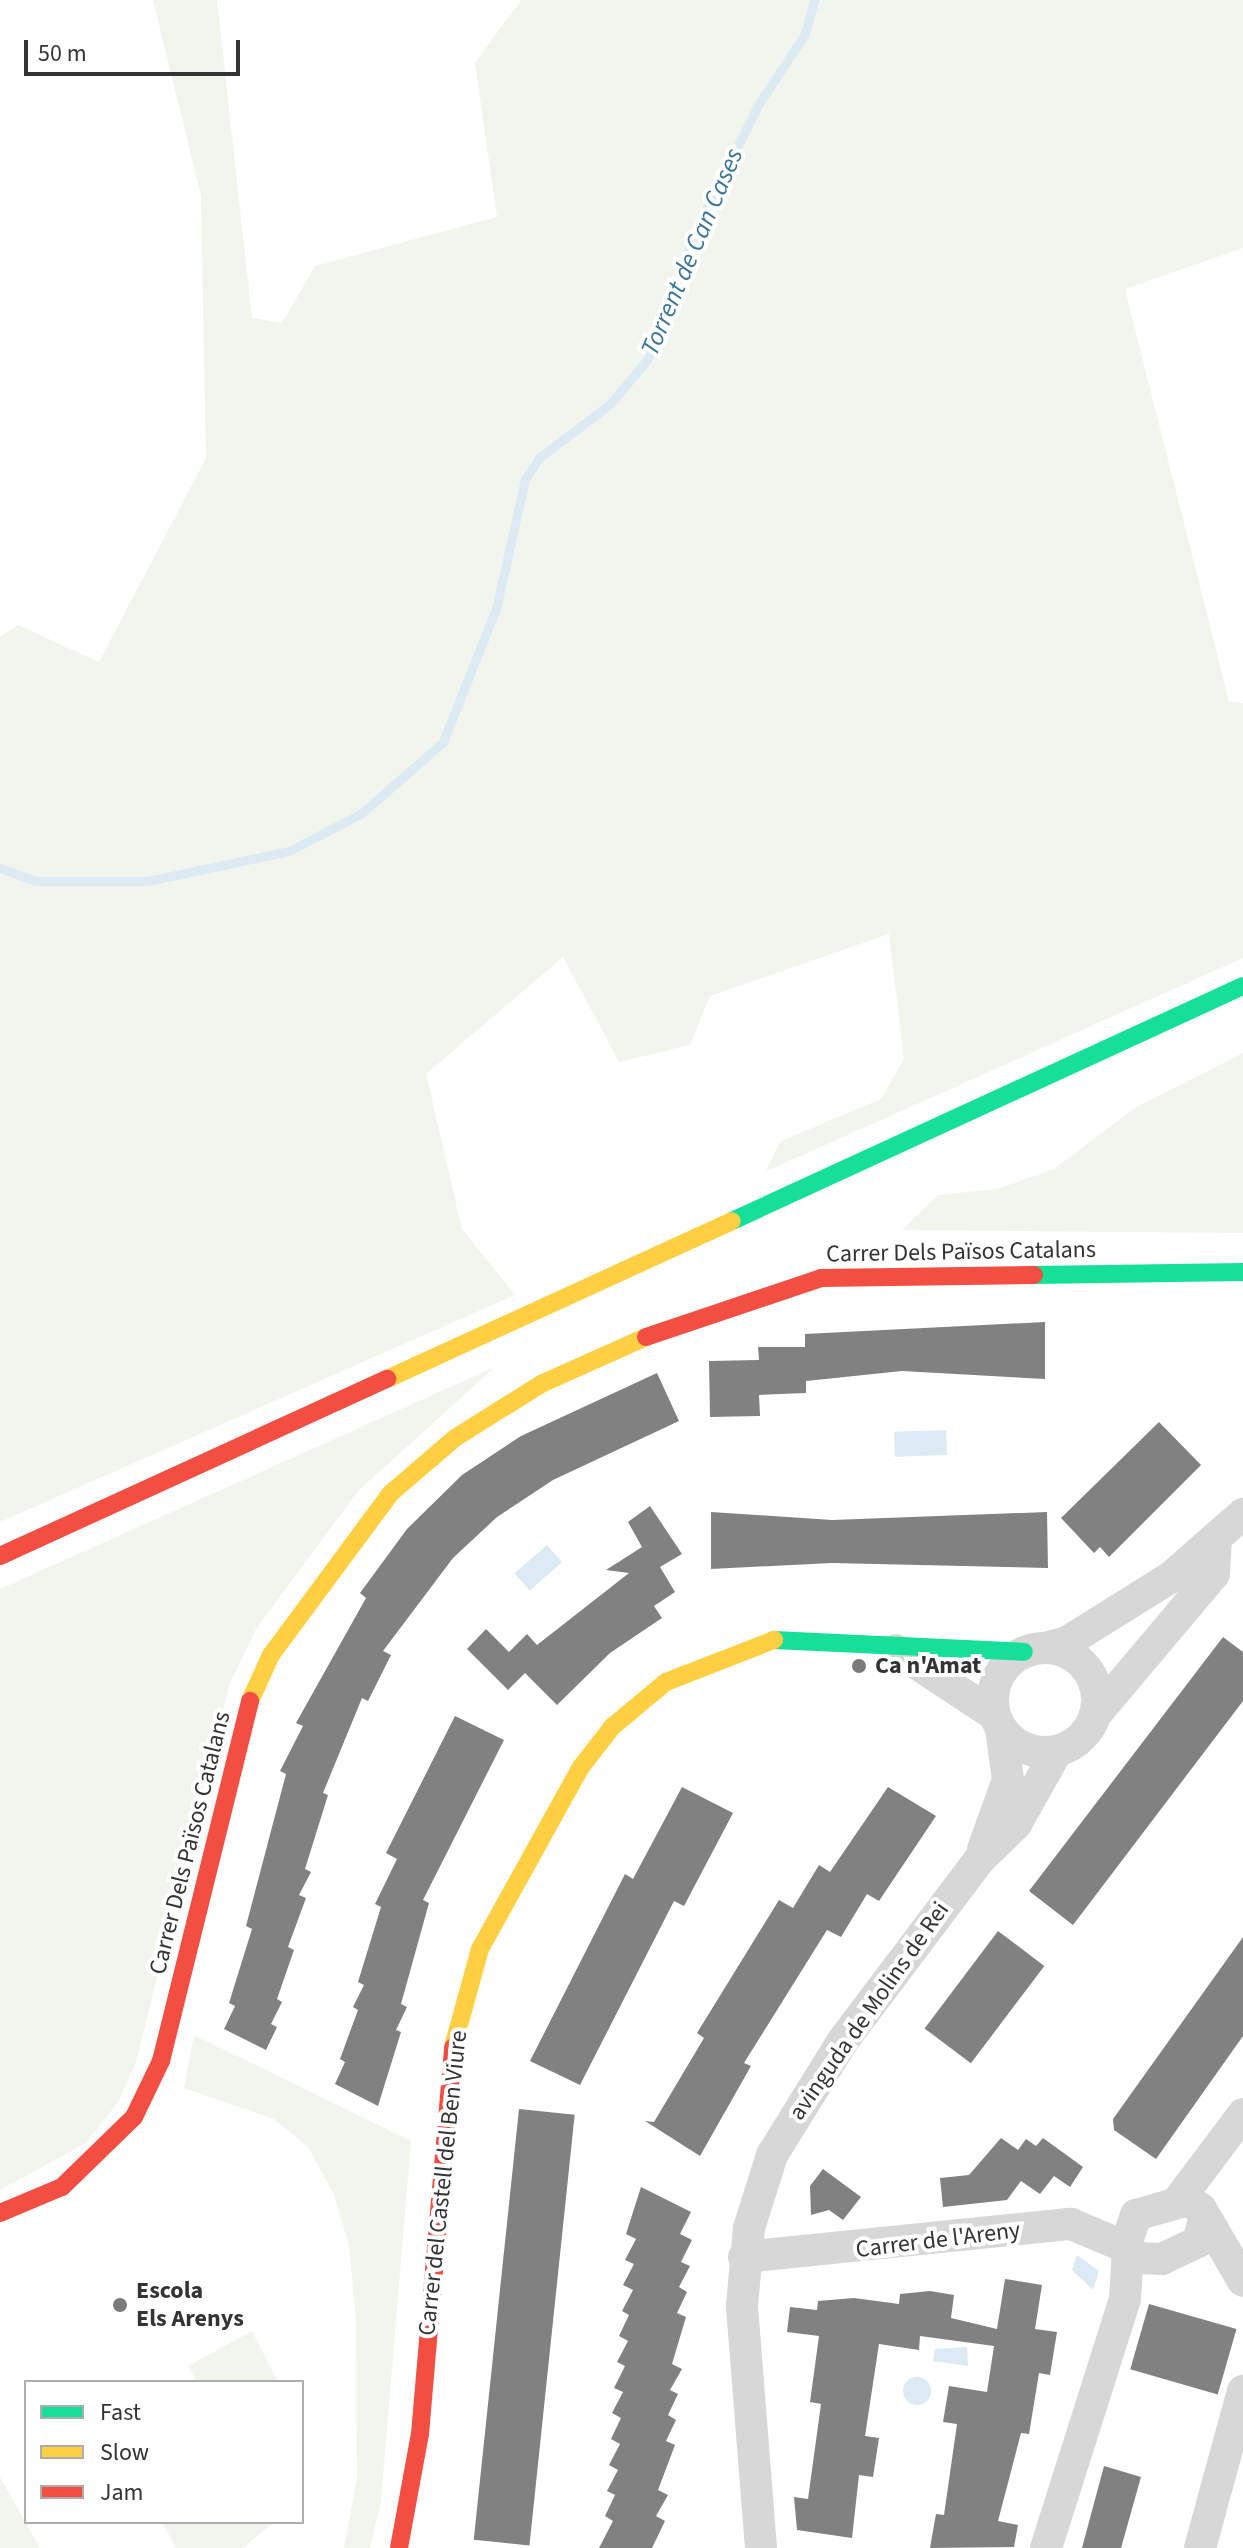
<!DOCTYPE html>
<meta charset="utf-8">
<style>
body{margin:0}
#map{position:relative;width:1243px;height:2548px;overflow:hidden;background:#fff;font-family:"Source Sans 3",sans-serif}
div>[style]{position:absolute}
.green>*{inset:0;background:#f1f5ed}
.water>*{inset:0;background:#dceaf4;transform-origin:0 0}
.round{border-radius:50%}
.stream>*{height:9px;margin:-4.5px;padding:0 4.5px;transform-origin:4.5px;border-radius:4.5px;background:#dceaf4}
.building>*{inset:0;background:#818181;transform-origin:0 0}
.street>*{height:32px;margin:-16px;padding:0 16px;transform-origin:16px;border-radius:16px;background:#d7d7d7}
.street>.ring{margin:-16px;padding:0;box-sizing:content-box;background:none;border:32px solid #d7d7d7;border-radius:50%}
.fast>*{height:18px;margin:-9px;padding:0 9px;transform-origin:9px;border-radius:9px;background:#16e098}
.slow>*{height:18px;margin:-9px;padding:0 9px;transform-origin:9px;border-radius:9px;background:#ffcf43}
.jam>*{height:18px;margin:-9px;padding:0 9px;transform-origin:9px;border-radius:9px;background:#f24e42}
.dots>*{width:22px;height:22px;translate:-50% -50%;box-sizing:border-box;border:4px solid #fff;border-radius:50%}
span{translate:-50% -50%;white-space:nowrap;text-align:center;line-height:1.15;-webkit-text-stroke:8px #fff;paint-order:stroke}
.street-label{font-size:24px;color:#333}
.poi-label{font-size:24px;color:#333;font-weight:700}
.left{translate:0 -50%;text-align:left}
.water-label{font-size:26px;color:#3a749b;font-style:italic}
.legend{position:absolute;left:24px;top:2380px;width:280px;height:144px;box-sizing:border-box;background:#fff;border:2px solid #adadad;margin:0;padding:10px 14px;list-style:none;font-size:24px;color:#333}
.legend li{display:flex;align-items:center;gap:16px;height:40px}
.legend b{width:40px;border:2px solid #adadad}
.scale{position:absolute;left:24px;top:40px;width:216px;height:36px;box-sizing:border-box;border:4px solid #333;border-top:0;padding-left:10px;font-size:24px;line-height:28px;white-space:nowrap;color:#333;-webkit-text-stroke:6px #fff;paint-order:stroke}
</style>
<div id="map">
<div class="green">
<div style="clip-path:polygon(153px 0,217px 0,252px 318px,282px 323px,315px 266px,497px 217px,475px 63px,521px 0,1243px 0,1243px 248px,1125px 289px,1229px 702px,1243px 703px,1243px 958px,765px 1172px,781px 1141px,881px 1099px,904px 1059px,889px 934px,710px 996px,690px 1045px,619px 1062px,563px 957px,426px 1074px,462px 1229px,515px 1295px,0 1522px,0 637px,18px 625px,99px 662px,206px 458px,201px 196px)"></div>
<div style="clip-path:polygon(1243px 1053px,1243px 1233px,902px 1230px,938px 1195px,997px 1189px,1054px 1169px,1135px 1108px)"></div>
<div style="clip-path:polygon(495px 1367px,358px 1491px,256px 1629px,229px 1685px,137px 2059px,119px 2101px,86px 2143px,0 2190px,0 1589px)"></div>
<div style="clip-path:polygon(194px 2035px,411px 2141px,381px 2501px,370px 2548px,344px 2548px,357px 2478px,356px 2321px,349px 2246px,334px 2195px,309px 2148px,274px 2119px,184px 2088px)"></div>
<div style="clip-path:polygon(252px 2331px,278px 2382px,197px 2382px,188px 2366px)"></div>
<div style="clip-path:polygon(0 2477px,40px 2548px,0 2548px)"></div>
<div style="clip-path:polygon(162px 2522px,274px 2522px,243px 2548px,176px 2548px)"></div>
</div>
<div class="water">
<div style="left:946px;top:1430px;width:25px;height:52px;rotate:88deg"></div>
<div style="left:547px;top:1545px;width:23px;height:43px;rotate:49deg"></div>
<div style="clip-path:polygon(1077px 2255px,1099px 2271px,1093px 2290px,1072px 2270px)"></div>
<div style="clip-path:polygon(967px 2347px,968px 2366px,933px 2361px,935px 2349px)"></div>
<div class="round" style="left:903px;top:2377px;width:28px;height:28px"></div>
</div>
<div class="stream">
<div style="left:0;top:868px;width:37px;rotate:20deg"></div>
<div style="left:35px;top:881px;width:113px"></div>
<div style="left:148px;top:881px;width:144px;rotate:-12deg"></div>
<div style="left:289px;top:851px;width:82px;rotate:-27.5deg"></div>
<div style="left:362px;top:813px;width:108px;rotate:-41.2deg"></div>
<div style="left:443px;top:742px;width:143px;rotate:-68.3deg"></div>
<div style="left:496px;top:609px;width:133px;rotate:-77.4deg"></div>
<div style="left:525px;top:479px;width:27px;rotate:-56deg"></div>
<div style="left:540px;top:457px;width:88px;rotate:-37.1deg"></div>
<div style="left:610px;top:404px;width:57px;rotate:-49.9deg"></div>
<div style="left:647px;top:360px;width:141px;rotate:-69.3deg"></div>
<div style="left:697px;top:228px;width:137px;rotate:-63.6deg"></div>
<div style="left:758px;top:105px;width:85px;rotate:-56.5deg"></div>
<div style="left:805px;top:34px;width:35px;rotate:-75deg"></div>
</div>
<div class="building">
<div style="clip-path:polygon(1045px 1322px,1045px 1379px,902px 1371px,806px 1381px,806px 1393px,759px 1395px,760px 1416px,710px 1417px,709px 1361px,759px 1360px,758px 1347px,805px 1347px,805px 1334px)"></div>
<div style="clip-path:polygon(657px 1373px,679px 1421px,553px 1480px,497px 1517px,453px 1558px,383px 1651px,391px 1655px,368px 1701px,362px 1698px,323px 1793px,328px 1795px,305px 1869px,311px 1872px,299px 1895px,306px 1898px,288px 1947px,294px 1950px,277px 1999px,282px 2002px,271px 2024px,277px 2027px,266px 2050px,224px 2029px,235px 2006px,229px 2003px,252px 1929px,246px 1926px,286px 1774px,280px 1771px,303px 1726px,296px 1723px,366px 1598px,360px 1593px,407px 1529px,462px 1475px,521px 1436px)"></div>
<div style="clip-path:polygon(1159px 1422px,1201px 1465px,1109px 1557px,1100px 1547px,1094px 1553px,1061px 1518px)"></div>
<div style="clip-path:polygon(650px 1506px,682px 1554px,660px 1567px,675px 1592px,654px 1606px,662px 1618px,610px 1653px,557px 1705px,525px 1673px,508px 1690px,467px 1649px,486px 1629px,509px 1652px,527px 1634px,537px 1645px,629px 1573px,606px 1570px,642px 1547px,628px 1522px)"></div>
<div style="clip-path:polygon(711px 1512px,832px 1520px,1047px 1512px,1048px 1568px,832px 1563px,711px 1569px)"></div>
<div style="clip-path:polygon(1223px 1637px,1243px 1652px,1243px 1701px,1073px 1925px,1029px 1891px)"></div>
<div style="clip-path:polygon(455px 1716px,504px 1740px,423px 1900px,429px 1903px,401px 2004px,407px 2007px,396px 2030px,401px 2032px,378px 2106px,335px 2084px,345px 2062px,340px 2059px,358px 2010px,353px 2007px,364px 1985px,358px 1982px,381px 1907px,375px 1904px,397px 1859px,386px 1853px)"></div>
<div style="clip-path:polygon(682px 1787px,733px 1813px,684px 1906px,674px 1901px,580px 2085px,530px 2061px,625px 1874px,633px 1879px)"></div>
<div style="clip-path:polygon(888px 1787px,936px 1816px,879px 1901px,867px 1894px,841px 1937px,827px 1930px,744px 2063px,751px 2066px,700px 2156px,645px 2121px,654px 2122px,704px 2038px,697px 2033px,779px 1900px,793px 1908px,819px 1865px,830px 1872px)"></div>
<div style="left:998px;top:1931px;width:58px;height:122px;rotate:37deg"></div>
<div style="clip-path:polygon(1243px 1937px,1243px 2036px,1156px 2159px,1114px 2130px,1113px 2119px)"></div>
<div style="left:519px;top:2109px;width:56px;height:433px;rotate:6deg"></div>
<div style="clip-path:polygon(1001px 2138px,1018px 2150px,1026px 2139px,1036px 2146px,1043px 2138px,1083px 2167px,1070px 2187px,1054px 2176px,1040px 2194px,1021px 2181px,1007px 2200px,943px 2207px,940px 2178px,969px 2175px)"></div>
<div style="clip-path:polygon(823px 2169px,861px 2197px,843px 2220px,829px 2210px,811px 2215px,810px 2186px)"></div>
<div style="clip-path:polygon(641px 2187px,691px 2212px,680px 2234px,692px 2240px,681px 2262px,690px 2266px,679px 2287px,687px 2292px,677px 2313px,686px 2317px,672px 2364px,682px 2369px,670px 2390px,678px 2394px,668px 2415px,676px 2420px,666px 2441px,675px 2445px,658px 2490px,668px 2495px,656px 2516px,665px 2521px,652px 2548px,599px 2548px,613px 2521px,605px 2516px,615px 2495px,607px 2491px,618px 2470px,609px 2465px,620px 2444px,611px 2439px,621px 2418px,612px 2413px,623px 2392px,614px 2388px,625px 2366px,617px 2362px,628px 2341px,619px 2336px,629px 2315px,622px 2311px,633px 2290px,623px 2285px,634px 2264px,625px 2260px,636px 2239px,626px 2234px)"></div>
<div style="clip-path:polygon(1005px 2279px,1042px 2285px,1035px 2329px,1057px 2332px,1050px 2375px,1039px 2373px,1029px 2434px,1021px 2433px,998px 2521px,1018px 2525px,1014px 2547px,930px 2548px,936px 2514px,944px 2515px,957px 2424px,943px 2422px,949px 2386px,987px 2392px,994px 2346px,920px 2336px,919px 2350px,879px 2344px,865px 2436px,879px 2438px,873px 2477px,859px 2475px,852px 2538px,797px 2530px,794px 2497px,808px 2499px,821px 2404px,810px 2402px,819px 2336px,787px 2332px,790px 2307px,817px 2310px,818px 2301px,854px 2298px,899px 2304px,900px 2294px,930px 2291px,954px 2295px,951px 2318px,997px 2329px)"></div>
<div style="left:1149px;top:2304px;width:91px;height:68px;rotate:16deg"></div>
<div style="clip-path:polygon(1104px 2466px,1141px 2477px,1121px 2548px,1082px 2548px)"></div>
</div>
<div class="street">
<div style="left:1045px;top:1648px;width:23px;rotate:-15deg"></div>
<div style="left:1067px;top:1642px;width:123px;rotate:-32deg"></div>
<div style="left:1171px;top:1577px;width:96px;rotate:-41.2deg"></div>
<div class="ring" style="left:993px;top:1648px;width:72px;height:72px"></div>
<div style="left:896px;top:1650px;width:118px;rotate:33.3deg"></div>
<div style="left:1096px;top:1714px;width:183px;rotate:-49.9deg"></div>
<div style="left:1214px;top:1574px;width:33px;rotate:-87deg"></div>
<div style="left:983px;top:1849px;width:73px;rotate:-70.1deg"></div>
<div style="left:1008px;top:1780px;width:52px;rotate:-97.7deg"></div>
<div style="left:1180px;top:2198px;width:105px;rotate:-53.1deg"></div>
<div style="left:1205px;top:2217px;width:26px;rotate:106deg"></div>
<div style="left:1198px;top:2242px;width:40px;rotate:155deg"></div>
<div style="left:1162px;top:2259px;width:25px;rotate:-178deg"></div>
<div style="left:1137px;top:2258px;width:18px;rotate:-128deg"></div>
<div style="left:1126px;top:2244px;width:31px;rotate:-71deg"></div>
<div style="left:1136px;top:2215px;width:54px;rotate:-16.1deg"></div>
<div style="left:1188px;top:2200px;width:16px;rotate:35deg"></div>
<div style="left:1201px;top:2209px;width:83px;rotate:59.7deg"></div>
<div style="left:744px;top:2257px;width:329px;rotate:-5.8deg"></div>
<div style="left:1071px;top:2224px;width:62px;rotate:22.8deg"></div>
<div style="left:761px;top:2548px;width:243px;rotate:-94.5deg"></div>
<div style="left:742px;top:2306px;width:78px;rotate:-84.9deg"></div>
<div style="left:749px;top:2228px;width:77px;rotate:-72.5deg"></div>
<div style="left:772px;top:2155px;width:133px;rotate:-58.2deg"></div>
<div style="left:842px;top:2042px;width:228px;rotate:-53deg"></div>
<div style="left:979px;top:1860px;width:52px;rotate:-44.2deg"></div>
<div style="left:1016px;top:1824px;width:84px;rotate:-60.7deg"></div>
<div style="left:1046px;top:2548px;width:261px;rotate:-72.4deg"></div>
<div style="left:1125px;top:2299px;width:51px;rotate:-86.6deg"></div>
<div style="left:1200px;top:2548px;width:163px;rotate:-74.7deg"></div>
</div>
<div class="fast">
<div style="left:732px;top:1221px;width:562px;rotate:-24.7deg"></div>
<div style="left:1034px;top:1275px;width:209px;rotate:-0.8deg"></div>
<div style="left:774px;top:1640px;width:250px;rotate:2.7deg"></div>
</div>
<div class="slow">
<div style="left:387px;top:1379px;width:379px;rotate:-24.6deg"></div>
<div style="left:250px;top:1701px;width:51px;rotate:-65.5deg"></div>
<div style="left:271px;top:1655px;width:202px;rotate:-53.5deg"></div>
<div style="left:391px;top:1493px;width:84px;rotate:-40.7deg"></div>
<div style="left:455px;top:1438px;width:102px;rotate:-32.1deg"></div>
<div style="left:541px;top:1384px;width:115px;rotate:-24.1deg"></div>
<div style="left:453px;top:2047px;width:102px;rotate:-74.6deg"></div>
<div style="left:480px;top:1949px;width:208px;rotate:-61deg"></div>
<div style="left:581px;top:1767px;width:51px;rotate:-52.2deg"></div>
<div style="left:612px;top:1727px;width:70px;rotate:-39.8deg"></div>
<div style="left:666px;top:1682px;width:116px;rotate:-21.3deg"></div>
</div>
<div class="jam">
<div style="left:646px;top:1337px;width:185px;rotate:-18.6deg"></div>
<div style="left:821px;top:1278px;width:213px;rotate:-0.8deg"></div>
<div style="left:0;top:1556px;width:426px;rotate:-24.6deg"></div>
<div style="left:0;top:2213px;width:67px;rotate:-22.8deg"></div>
<div style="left:62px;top:2187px;width:100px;rotate:-44.2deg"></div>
<div style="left:134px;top:2117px;width:62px;rotate:-64.3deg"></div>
<div style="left:161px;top:2061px;width:371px;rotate:-76.1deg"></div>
<div style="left:399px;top:2548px;width:116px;rotate:-79.6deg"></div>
<div style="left:420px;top:2434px;width:388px;rotate:-85.1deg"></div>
</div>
<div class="dots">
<div style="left:859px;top:1666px;background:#7a7a7a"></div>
<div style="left:120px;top:2305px;background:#7a7a7a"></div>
</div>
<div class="street-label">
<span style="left:961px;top:1252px;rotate:-1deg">Carrer Dels Països Catalans</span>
<span style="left:190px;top:1843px;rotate:-76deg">Carrer Dels Països Catalans</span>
<span style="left:869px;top:2011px;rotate:-55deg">avinguda de Molins de Rei</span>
<span style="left:443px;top:2183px;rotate:-84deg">Carrer del Castell del Ben Viure</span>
<span style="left:938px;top:2240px;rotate:-7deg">Carrer de l'Areny</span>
</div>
<div class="poi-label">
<span class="left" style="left:875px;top:1666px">Ca n'Amat</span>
<span class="left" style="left:136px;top:2305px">Escola<br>Els Arenys</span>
</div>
<div class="water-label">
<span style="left:692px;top:252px;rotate:-67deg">Torrent de Can Cases</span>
</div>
<ul class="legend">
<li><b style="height:10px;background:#16e098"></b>Fast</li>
<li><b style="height:10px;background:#ffcf43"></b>Slow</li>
<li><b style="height:10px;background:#f24e42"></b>Jam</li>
</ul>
<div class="scale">50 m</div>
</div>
